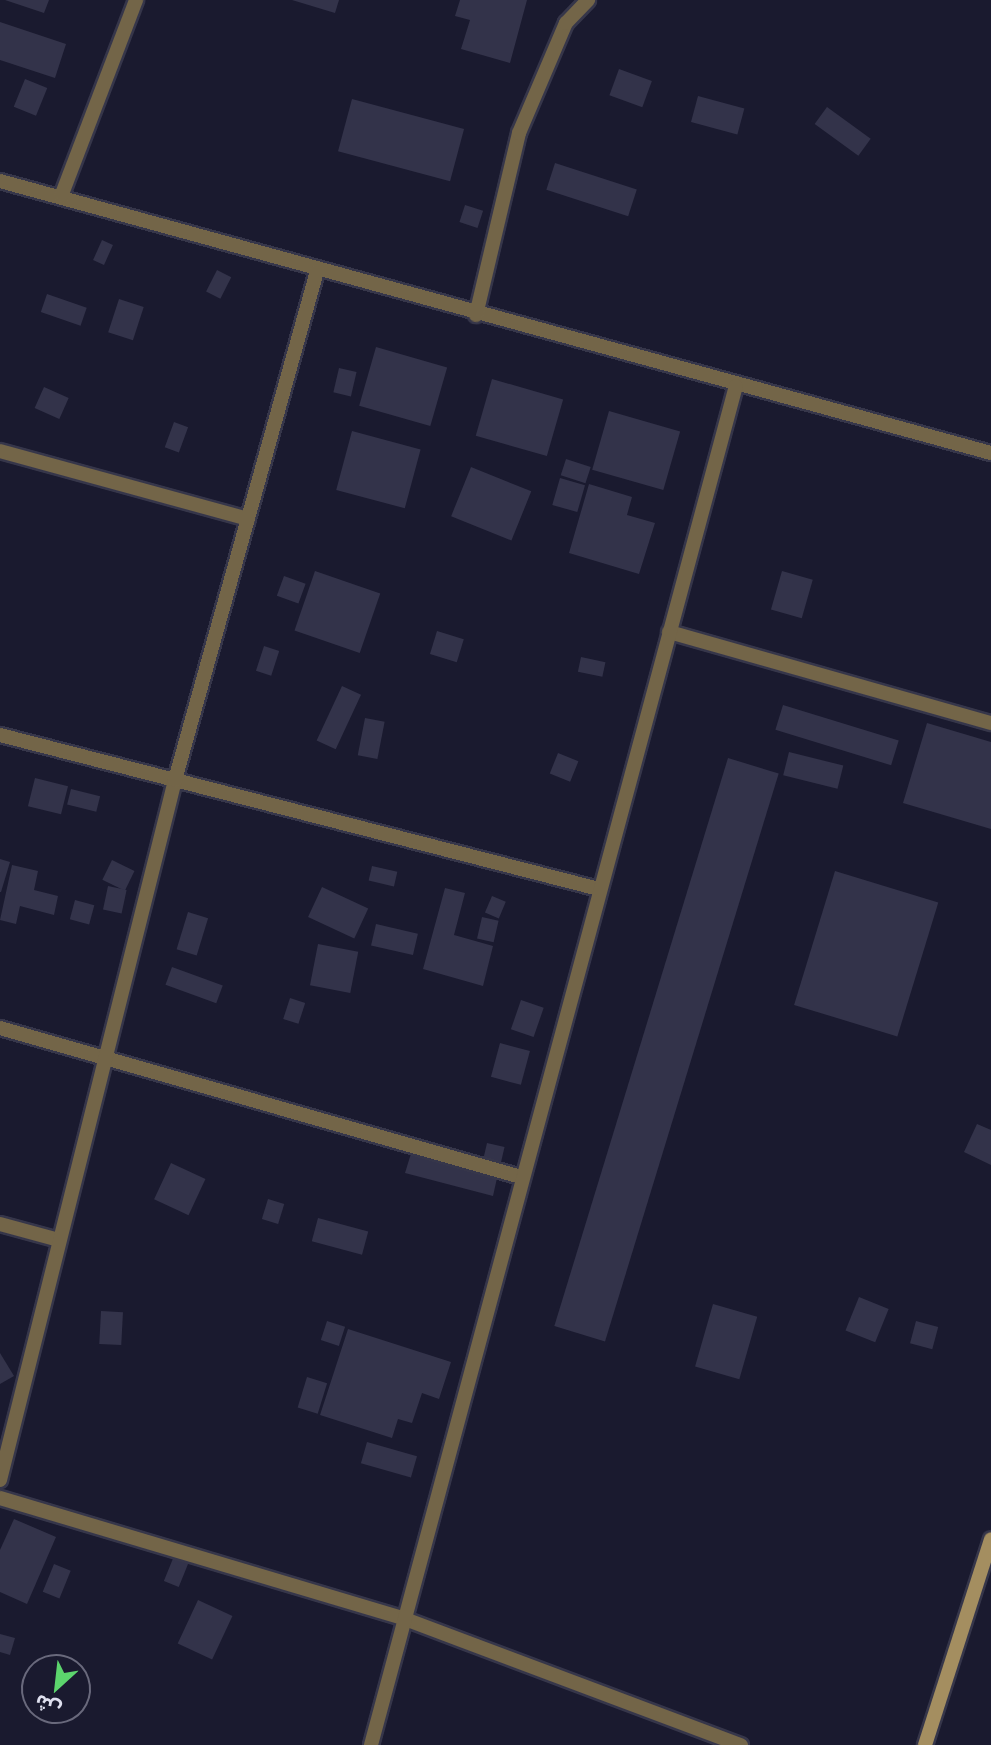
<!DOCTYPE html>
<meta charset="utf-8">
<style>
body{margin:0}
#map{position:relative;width:991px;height:1745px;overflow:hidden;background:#1a1a2f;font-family:"Source Serif 4","Noto Sans Arabic",serif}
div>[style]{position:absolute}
.building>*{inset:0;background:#33334a;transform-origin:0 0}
.roads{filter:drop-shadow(2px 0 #36364a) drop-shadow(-2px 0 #36364a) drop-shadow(0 2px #36364a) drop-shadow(0 -2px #36364a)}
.street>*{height:14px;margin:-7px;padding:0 7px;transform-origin:7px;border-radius:7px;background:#736548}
.secondary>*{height:14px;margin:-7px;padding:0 7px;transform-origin:7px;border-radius:7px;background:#a48e60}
span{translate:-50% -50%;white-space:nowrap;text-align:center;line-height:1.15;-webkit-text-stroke:5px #1a1a2f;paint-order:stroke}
.north{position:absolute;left:21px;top:1654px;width:70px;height:70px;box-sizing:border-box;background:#1a1a2f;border:2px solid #69697c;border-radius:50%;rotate:207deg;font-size:19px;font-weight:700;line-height:28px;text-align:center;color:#dfe0ef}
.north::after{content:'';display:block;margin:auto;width:24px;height:32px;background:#5cd56d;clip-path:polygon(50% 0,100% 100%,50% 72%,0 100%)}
</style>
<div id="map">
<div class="building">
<div style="clip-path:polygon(5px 0,49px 0,44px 13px)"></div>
<div style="clip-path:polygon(292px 0,339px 0,335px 13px)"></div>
<div style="clip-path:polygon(460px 0,527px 0,510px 63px,461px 49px,470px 20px,455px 16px)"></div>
<div style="clip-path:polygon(0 22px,66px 44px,55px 78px,0 60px)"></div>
<div style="left:619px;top:69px;width:35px;height:28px;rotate:20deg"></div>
<div style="left:25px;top:79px;width:24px;height:30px;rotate:22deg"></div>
<div style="left:698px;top:96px;width:48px;height:27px;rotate:15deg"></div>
<div style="left:352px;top:99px;width:116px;height:54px;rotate:15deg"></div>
<div style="left:827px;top:107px;width:54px;height:21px;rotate:36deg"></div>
<div style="left:555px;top:163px;width:86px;height:28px;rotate:18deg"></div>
<div style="left:465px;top:205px;width:19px;height:18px;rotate:18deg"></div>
<div style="left:102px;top:240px;width:12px;height:22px;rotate:24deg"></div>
<div style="left:217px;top:270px;width:16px;height:24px;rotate:27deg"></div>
<div style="left:47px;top:294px;width:42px;height:19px;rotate:19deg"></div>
<div style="left:119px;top:299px;width:26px;height:35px;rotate:18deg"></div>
<div style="left:376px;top:347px;width:74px;height:61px;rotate:16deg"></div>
<div style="left:339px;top:368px;width:18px;height:25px;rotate:13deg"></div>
<div style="left:492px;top:379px;width:74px;height:59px;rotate:16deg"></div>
<div style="left:44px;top:387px;width:27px;height:23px;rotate:24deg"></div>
<div style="left:609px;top:411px;width:74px;height:61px;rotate:16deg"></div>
<div style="left:174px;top:422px;width:15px;height:27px;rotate:20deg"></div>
<div style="left:352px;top:431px;width:71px;height:61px;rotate:15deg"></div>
<div style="left:566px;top:459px;width:26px;height:17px;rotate:18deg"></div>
<div style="left:471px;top:467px;width:65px;height:53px;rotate:22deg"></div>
<div style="left:560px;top:478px;width:26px;height:28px;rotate:16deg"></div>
<div style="clip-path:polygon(589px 484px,632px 497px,627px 515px,655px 523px,639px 574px,569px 553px)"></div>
<div style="left:315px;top:571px;width:69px;height:63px;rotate:19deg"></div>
<div style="left:782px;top:571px;width:32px;height:40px;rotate:16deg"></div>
<div style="left:284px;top:576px;width:23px;height:21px;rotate:20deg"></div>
<div style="left:437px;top:631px;width:28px;height:24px;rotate:17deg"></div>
<div style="left:264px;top:646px;width:16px;height:26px;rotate:18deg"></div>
<div style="left:581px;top:657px;width:25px;height:15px;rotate:12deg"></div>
<div style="left:342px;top:686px;width:21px;height:60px;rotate:25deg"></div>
<div style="left:783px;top:705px;width:121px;height:26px;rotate:17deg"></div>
<div style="left:365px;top:718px;width:20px;height:38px;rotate:11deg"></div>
<div style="clip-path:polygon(927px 723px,991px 742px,991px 829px,903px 803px)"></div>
<div style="left:789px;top:752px;width:56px;height:24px;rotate:14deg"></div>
<div style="left:558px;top:753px;width:22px;height:22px;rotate:22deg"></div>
<div style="left:728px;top:758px;width:53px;height:594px;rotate:17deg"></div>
<div style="left:35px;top:778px;width:34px;height:29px;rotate:14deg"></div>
<div style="left:71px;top:789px;width:30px;height:16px;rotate:14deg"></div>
<div style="clip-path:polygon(0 859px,10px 862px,1px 892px,0 892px)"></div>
<div style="left:112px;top:860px;width:25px;height:22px;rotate:26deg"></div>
<div style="clip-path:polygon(12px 865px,38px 871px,34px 890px,58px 896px,54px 915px,20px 906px,16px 924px,0 920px)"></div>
<div style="left:372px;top:866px;width:26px;height:15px;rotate:13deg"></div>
<div style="left:835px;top:871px;width:108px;height:140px;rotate:17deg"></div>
<div style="left:108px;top:886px;width:19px;height:24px;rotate:12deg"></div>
<div style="left:322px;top:887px;width:51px;height:33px;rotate:25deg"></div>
<div style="clip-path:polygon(445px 888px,465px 893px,454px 935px,493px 946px,483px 986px,423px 969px)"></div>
<div style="left:492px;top:896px;width:15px;height:18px;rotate:23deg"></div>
<div style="left:75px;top:900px;width:20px;height:20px;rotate:15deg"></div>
<div style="left:188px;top:912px;width:21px;height:39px;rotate:17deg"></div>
<div style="left:482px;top:917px;width:17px;height:22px;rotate:13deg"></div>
<div style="left:376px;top:924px;width:43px;height:22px;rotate:13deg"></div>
<div style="left:318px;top:944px;width:41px;height:42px;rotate:11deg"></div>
<div style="left:172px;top:967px;width:54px;height:19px;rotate:20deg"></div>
<div style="left:290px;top:998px;width:16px;height:22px;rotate:18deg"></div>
<div style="left:521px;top:1000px;width:24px;height:31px;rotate:19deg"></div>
<div style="left:500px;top:1043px;width:31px;height:35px;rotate:15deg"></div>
<div style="clip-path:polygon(977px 1124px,991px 1130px,991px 1165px,964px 1152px)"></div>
<div style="left:487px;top:1143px;width:18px;height:18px;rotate:13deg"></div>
<div style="clip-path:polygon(413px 1147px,497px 1178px,493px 1196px,405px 1173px)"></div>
<div style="left:171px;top:1163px;width:38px;height:40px;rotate:25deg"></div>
<div style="left:268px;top:1199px;width:17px;height:21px;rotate:17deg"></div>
<div style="left:318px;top:1218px;width:52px;height:24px;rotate:15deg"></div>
<div style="left:859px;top:1297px;width:32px;height:36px;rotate:22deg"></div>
<div style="left:713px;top:1304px;width:46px;height:65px;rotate:16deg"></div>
<div style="left:101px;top:1311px;width:22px;height:33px;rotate:3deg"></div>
<div style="left:327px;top:1321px;width:19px;height:20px;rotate:18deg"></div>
<div style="left:916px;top:1321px;width:23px;height:23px;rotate:15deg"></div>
<div style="clip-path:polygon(348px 1329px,451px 1362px,439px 1399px,422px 1393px,412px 1423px,398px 1419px,392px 1438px,320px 1415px)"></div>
<div style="clip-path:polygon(0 1353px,14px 1376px,0 1384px)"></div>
<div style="left:307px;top:1377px;width:21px;height:32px;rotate:17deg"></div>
<div style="left:367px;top:1442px;width:52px;height:22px;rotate:16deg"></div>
<div style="clip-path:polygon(14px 1519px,56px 1537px,27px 1604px,0 1592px,0 1550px)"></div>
<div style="left:174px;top:1556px;width:16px;height:27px;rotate:22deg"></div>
<div style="left:54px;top:1564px;width:18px;height:30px;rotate:22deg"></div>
<div style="left:198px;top:1600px;width:38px;height:48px;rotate:25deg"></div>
<div style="clip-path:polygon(0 1634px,15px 1638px,10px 1655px,0 1652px)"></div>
</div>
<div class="roads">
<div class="street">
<div style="left:0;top:181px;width:1028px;rotate:15.35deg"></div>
<div style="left:62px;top:194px;width:208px;rotate:-69.1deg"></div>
<div style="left:476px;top:315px;width:187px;rotate:-76.7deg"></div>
<div style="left:519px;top:133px;width:120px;rotate:-66.9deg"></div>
<div style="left:566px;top:23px;width:32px;rotate:-46deg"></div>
<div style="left:0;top:451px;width:257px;rotate:15.3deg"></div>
<div style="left:669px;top:632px;width:335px;rotate:15.8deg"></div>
<div style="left:0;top:735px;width:618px;rotate:14.42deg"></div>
<div style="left:0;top:1028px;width:542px;rotate:15.96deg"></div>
<div style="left:0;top:1224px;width:61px;rotate:15.2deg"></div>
<div style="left:0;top:1480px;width:722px;rotate:-75.96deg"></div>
<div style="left:175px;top:780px;width:528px;rotate:-74.41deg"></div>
<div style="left:0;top:1498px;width:423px;rotate:16.6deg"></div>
<div style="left:405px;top:1619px;width:359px;rotate:20.6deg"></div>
<div style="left:371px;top:1745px;width:1407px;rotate:-74.97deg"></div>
</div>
<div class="secondary">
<div style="left:925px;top:1745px;width:216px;rotate:-72.2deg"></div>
</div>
</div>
<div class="north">ش</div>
</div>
